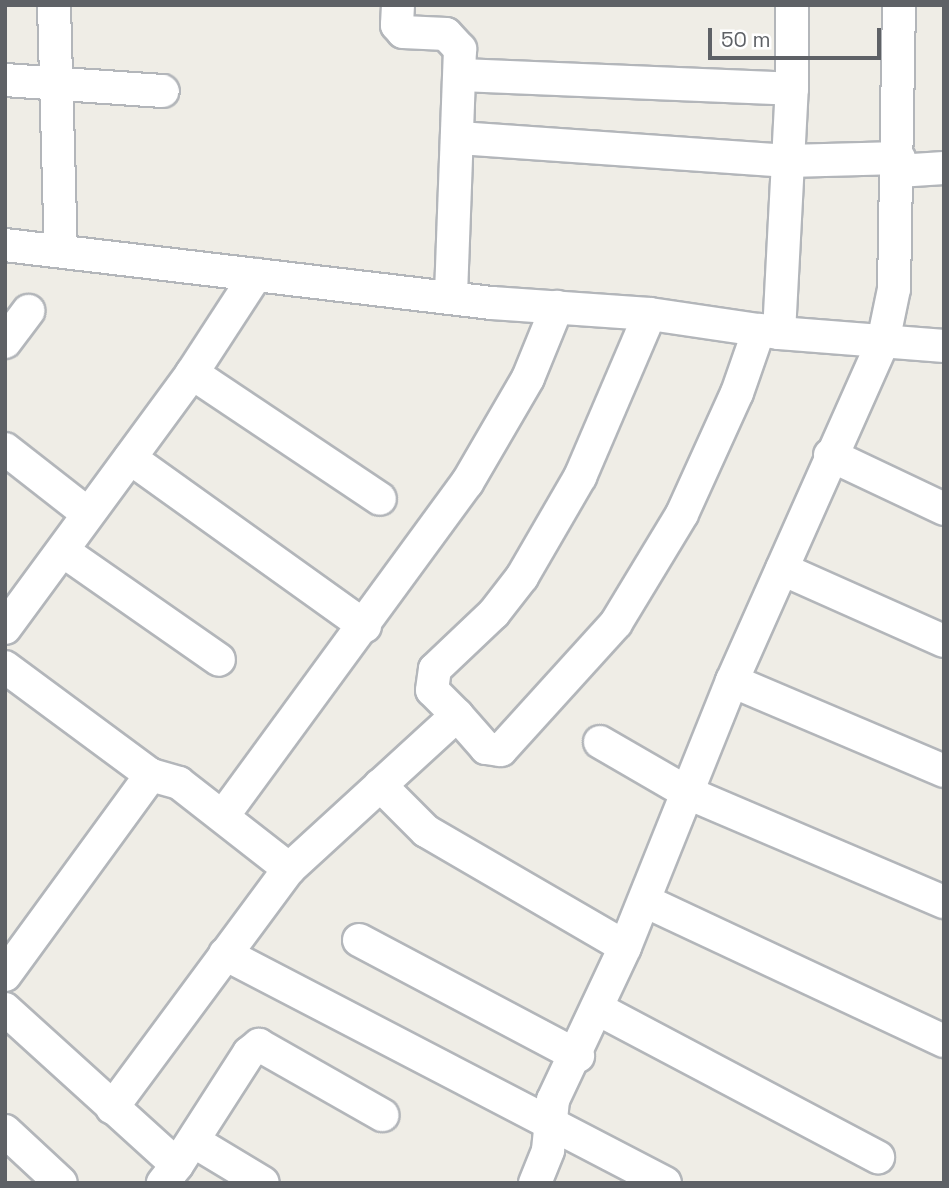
<!DOCTYPE html>
<style>
body{margin:0}
#map{position:relative;width:949px;height:1188px;overflow:hidden;background:#efede6;font-family:"Space Grotesk",sans-serif}
div>[style]{position:absolute}
.roads{filter:drop-shadow(2px 0 #b3b6ba) drop-shadow(-2px 0 #b3b6ba) drop-shadow(0 2px #b3b6ba) drop-shadow(0 -2px #b3b6ba)}
.minor>*{height:32px;margin:-16px;padding:0 16px;transform-origin:16px;border-radius:16px;background:#fff}
span{translate:-50% -50%;white-space:nowrap;text-align:center;line-height:1.15;-webkit-text-stroke:5px #fff;paint-order:stroke}
.frame{position:absolute;inset:0;border:7px solid #5e6166;pointer-events:none}
.scale{position:absolute;left:708px;top:28px;width:173px;height:32px;box-sizing:border-box;border:4px solid #5e6166;border-top:0;padding-left:9px;font-size:21px;line-height:24px;white-space:nowrap;color:#5e6166;-webkit-text-stroke:5px #fff;paint-order:stroke}
</style>
<div id="map">
<div class="roads">
<div class="minor">
<div style="left:54px;top:5px;width:246px;rotate:88.4deg"></div>
<div style="left:398px;top:5px;width:20px;rotate:93deg"></div>
<div style="left:397px;top:25px;width:9px;rotate:49deg"></div>
<div style="left:403px;top:32px;width:43px;rotate:2.7deg"></div>
<div style="left:446px;top:34px;width:21px;rotate:47deg"></div>
<div style="left:460px;top:49px;width:249px;rotate:92.1deg"></div>
<div style="left:461px;top:75px;width:331px;rotate:2.4deg"></div>
<div style="left:5px;top:80px;width:158px;rotate:4deg"></div>
<div style="left:459px;top:138px;width:330px;rotate:4deg"></div>
<div style="left:788px;top:161px;width:111px;rotate:-1.5deg"></div>
<div style="left:898px;top:171px;width:46px;rotate:-3.7deg"></div>
<div style="left:5px;top:245px;width:490px;rotate:6.8deg"></div>
<div style="left:492px;top:303px;width:158px;rotate:4deg"></div>
<div style="left:650px;top:314px;width:130px;rotate:8.4deg"></div>
<div style="left:779px;top:333px;width:166px;rotate:4.5deg"></div>
<div style="left:779px;top:333px;width:244px;rotate:-87deg"></div>
<div style="left:792px;top:89px;width:84px;rotate:-90deg"></div>
<div style="left:5px;top:342px;width:39px;rotate:-53deg"></div>
<div style="left:192px;top:373px;width:226px;rotate:33.8deg"></div>
<div style="left:5px;top:449px;width:104px;rotate:38deg"></div>
<div style="left:830px;top:455px;width:126px;rotate:25.3deg"></div>
<div style="left:130px;top:458px;width:289px;rotate:35.6deg"></div>
<div style="left:63px;top:551px;width:190px;rotate:34.9deg"></div>
<div style="left:782px;top:569px;width:177px;rotate:24deg"></div>
<div style="left:5px;top:628px;width:316px;rotate:-53.7deg"></div>
<div style="left:192px;top:373px;width:117px;rotate:-56.9deg"></div>
<div style="left:5px;top:667px;width:182px;rotate:36.5deg"></div>
<div style="left:151px;top:775px;width:29px;rotate:16deg"></div>
<div style="left:179px;top:783px;width:140px;rotate:38deg"></div>
<div style="left:732px;top:681px;width:230px;rotate:23deg"></div>
<div style="left:457px;top:715px;width:35px;rotate:-135deg"></div>
<div style="left:432px;top:690px;width:21px;rotate:-82deg"></div>
<div style="left:435px;top:669px;width:81px;rotate:-43.5deg"></div>
<div style="left:494px;top:613px;width:46px;rotate:-52.1deg"></div>
<div style="left:522px;top:577px;width:116px;rotate:-59.9deg"></div>
<div style="left:580px;top:477px;width:177px;rotate:-66.8deg"></div>
<div style="left:600px;top:742px;width:102px;rotate:30.1deg"></div>
<div style="left:688px;top:793px;width:278px;rotate:23.1deg"></div>
<div style="left:380px;top:785px;width:65px;rotate:45deg"></div>
<div style="left:426px;top:831px;width:230px;rotate:30.2deg"></div>
<div style="left:223px;top:816px;width:413px;rotate:-53.8deg"></div>
<div style="left:467px;top:483px;width:121px;rotate:-59.8deg"></div>
<div style="left:528px;top:378px;width:77px;rotate:-67.8deg"></div>
<div style="left:645px;top:901px;width:330px;rotate:25.1deg"></div>
<div style="left:359px;top:940px;width:248px;rotate:27.9deg"></div>
<div style="left:225px;top:954px;width:496px;rotate:27.5deg"></div>
<div style="left:5px;top:975px;width:248px;rotate:-53.9deg"></div>
<div style="left:5px;top:1009px;width:232px;rotate:42.2deg"></div>
<div style="left:177px;top:1165px;width:23px;rotate:128deg"></div>
<div style="left:598px;top:1009px;width:317px;rotate:27.9deg"></div>
<div style="left:112px;top:1108px;width:297px;rotate:-53.5deg"></div>
<div style="left:289px;top:869px;width:228px;rotate:-42.5deg"></div>
<div style="left:457px;top:715px;width:44px;rotate:48.7deg"></div>
<div style="left:486px;top:748px;width:15px;rotate:8deg"></div>
<div style="left:501px;top:750px;width:171px;rotate:-47.8deg"></div>
<div style="left:616px;top:623px;width:127px;rotate:-58.8deg"></div>
<div style="left:682px;top:514px;width:133px;rotate:-65.6deg"></div>
<div style="left:737px;top:393px;width:67px;rotate:-70.8deg"></div>
<div style="left:5px;top:1131px;width:76px;rotate:42.9deg"></div>
<div style="left:195px;top:1142px;width:79px;rotate:31.1deg"></div>
<div style="left:177px;top:1165px;width:133px;rotate:-57.3deg"></div>
<div style="left:249px;top:1053px;width:13px;rotate:-39deg"></div>
<div style="left:259px;top:1045px;width:142px;rotate:29.6deg"></div>
<div style="left:535px;top:1183px;width:35px;rotate:-68deg"></div>
<div style="left:548px;top:1150px;width:50px;rotate:-84.3deg"></div>
<div style="left:553px;top:1100px;width:169px;rotate:-64.8deg"></div>
<div style="left:625px;top:947px;width:287px;rotate:-68.1deg"></div>
<div style="left:732px;top:681px;width:371px;rotate:-66deg"></div>
<div style="left:883px;top:342px;width:54px;rotate:-78.3deg"></div>
<div style="left:894px;top:289px;width:284px;rotate:-89deg"></div>
</div>
</div>
<div class="frame"></div>
<div class="scale">50 m</div>
</div>
